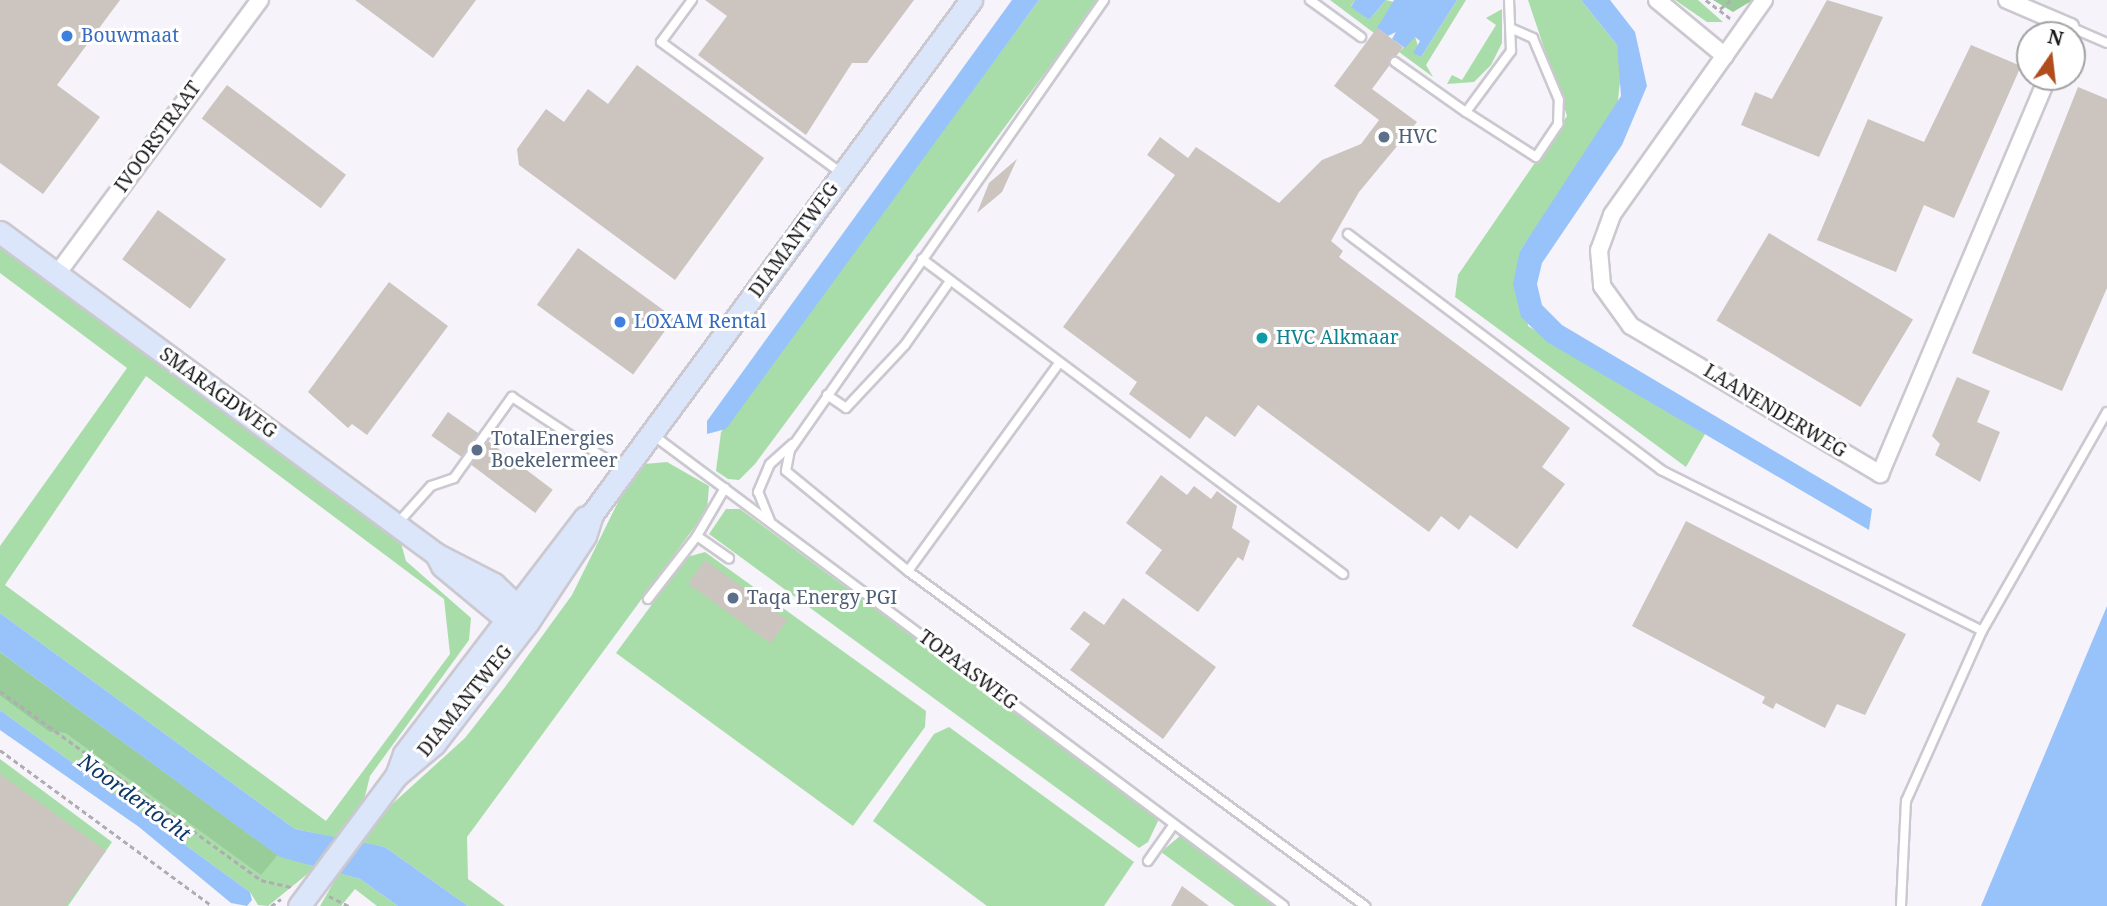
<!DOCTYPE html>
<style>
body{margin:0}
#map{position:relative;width:2107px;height:906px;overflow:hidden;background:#f6f3fa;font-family:"Noto Serif",serif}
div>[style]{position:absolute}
.green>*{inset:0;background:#a8dda9}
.forest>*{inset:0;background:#98cd99}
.water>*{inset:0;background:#98c3fa}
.building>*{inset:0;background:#cbc4bf;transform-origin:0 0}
.path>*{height:2.5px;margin-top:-1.25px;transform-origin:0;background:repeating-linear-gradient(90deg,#afacb2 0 5px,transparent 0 8.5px)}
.roads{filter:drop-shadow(2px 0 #cbc8d0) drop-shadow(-2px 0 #cbc8d0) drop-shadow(0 2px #cbc8d0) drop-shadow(0 -2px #cbc8d0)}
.lane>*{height:8px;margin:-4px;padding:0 4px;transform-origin:4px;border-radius:4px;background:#fff}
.street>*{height:16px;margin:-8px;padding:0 8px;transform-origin:8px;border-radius:8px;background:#fff}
.secondary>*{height:21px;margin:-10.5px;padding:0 10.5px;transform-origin:10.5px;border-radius:10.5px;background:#dbe6fa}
.dots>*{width:19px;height:19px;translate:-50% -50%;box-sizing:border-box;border:4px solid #fff;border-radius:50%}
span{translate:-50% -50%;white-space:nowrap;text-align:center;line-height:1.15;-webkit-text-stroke:6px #fff;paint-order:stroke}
.shop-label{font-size:19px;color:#366cbe}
.left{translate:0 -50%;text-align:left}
.street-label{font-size:19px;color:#161518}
.service-label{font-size:19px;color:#4e5e75}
.culture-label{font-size:19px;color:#0d838f}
.water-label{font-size:21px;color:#0c3768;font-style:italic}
.north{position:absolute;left:2016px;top:21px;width:70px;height:70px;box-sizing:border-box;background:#fff;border:2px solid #a2a1a3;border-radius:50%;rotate:14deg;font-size:19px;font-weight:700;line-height:28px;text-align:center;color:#161518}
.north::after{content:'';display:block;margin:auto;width:24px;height:32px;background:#b14c1d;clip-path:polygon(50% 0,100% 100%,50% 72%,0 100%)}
</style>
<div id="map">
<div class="green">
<div style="clip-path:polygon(1039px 0,1099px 0,755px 464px,739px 480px,728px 479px,716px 471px,721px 432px)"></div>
<div style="clip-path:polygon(1330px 0,1355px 0,1351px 6px,1369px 20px,1386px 0,1398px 3px,1374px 33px)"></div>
<div style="clip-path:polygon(1457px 0,1466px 0,1426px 65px,1433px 77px,1399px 52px,1415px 36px,1421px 57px)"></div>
<div style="clip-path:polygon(1528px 0,1581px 0,1617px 45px,1621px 72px,1617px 110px,1520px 251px,1528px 326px,1705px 434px,1686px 467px,1455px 297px,1458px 275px,1567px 116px)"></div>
<div style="clip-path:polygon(1675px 0,1698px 0,1723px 22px,1707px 22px)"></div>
<div style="clip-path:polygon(1502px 9px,1502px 43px,1491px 65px,1474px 82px,1447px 84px,1452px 75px,1462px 80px,1496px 25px,1486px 18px)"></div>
<div style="clip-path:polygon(evenodd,0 248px,383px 524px,401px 543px,406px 561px,471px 618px,469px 640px,370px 776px,363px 804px,338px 838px,295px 829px,0 613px,0 546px,127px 368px,0 273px,0 248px,146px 376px,444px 599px,450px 654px,326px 821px,5px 585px,146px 376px)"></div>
<div style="clip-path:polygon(667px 462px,709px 486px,707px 510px,467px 837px,468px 879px,505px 906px,468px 906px,385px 847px,360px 843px,379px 816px,465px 738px,505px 687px,572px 595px,623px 492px,644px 464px)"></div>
<div style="clip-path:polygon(726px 509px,740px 509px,1159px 819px,1148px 842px,1139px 848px,709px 534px)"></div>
<div style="clip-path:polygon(705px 552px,926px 711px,925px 727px,853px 826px,616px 653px,687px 557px)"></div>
<div style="clip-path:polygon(0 696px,49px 732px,65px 733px,261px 874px,278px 855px,316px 867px,268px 906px,258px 905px,250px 892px,0 710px)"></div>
<div style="clip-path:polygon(949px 727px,1134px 862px,1104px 906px,987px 906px,873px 821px,934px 734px)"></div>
<div style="clip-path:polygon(0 759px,112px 842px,68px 906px,0 906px)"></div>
<div style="clip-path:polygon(1181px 835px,1278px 906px,1235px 906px,1161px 852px)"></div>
<div style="clip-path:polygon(339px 873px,360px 879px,398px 906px,377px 906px,355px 889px,341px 906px,320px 906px)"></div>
</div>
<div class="forest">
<div style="clip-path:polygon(1713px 0,1753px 0,1733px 12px)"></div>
<div style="clip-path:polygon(0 652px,278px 855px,261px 875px,65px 733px,49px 732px,0 696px)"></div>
</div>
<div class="water">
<div style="clip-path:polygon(1012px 0,1039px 0,726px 429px,707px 434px,707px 421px)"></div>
<div style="clip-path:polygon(1355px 0,1386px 0,1369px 20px,1351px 7px)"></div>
<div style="clip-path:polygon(1394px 0,1457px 0,1421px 57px,1413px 53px,1420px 41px,1415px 37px,1405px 48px,1392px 39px,1396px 32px,1388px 36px,1377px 28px)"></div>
<div style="clip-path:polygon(1581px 0,1610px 0,1635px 32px,1647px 86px,1622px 145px,1542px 263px,1537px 284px,1542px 305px,1562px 325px,1872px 509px,1869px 530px,1547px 342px,1521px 317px,1513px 284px,1520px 251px,1621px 96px,1617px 45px)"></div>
<div style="clip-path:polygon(2107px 606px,2107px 906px,1981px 906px)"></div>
<div style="clip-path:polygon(0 613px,295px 829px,385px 847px,468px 906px,398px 906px,360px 879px,280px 857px,0 652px)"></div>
<div style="clip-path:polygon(0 710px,250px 892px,252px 900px,247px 906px,231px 903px,139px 827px,0 730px)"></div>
</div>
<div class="building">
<div style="clip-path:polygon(0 0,120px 0,57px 85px,100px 117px,43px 194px,0 163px)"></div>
<div style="clip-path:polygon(355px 0,476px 0,433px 58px)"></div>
<div style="clip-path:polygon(705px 0,914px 0,867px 63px,852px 63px,806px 135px,698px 55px,727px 16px)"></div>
<div style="clip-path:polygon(1827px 0,1883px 17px,1819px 157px,1741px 125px,1755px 92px,1772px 99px)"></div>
<div style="clip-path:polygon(1377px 28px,1403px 47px,1372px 89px,1417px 122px,1359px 192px,1331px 241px,1343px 251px,1339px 257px,1570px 428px,1542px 467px,1565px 484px,1517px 549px,1470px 515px,1459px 530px,1441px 516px,1429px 532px,1258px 405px,1235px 437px,1206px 416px,1190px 439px,1129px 394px,1137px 382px,1063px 327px,1175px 175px,1147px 155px,1160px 137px,1188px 158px,1196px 147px,1279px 203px,1322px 160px,1361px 144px,1379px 120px,1334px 86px)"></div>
<div style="clip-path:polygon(1971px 45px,2021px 66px,1954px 218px,1924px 205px,1896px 272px,1817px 240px,1868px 119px,1924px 142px)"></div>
<div style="clip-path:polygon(637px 65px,764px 158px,675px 280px,519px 165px,517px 149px,546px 109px,564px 122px,588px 89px,608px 104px)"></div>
<div style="left:227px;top:85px;width:149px;height:42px;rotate:37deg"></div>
<div style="clip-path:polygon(2078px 87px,2107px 99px,2107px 288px,2062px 391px,1972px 353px)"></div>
<div style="clip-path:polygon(1017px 159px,1002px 192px,977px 213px,989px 183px)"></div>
<div style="left:158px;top:210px;width:84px;height:61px;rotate:36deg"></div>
<div style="left:1769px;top:233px;width:168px;height:102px;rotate:31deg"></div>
<div style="left:578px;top:248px;width:119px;height:70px;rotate:36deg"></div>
<div style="clip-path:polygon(389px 282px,448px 326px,367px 435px,352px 424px,348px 428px,308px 392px)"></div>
<div style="clip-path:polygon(1957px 377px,1990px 391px,1977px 422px,2000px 432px,1980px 482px,1935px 455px,1940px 444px,1932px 436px)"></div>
<div style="left:448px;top:412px;width:37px;height:29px;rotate:35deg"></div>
<div style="left:488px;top:441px;width:81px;height:29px;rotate:37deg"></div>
<div style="clip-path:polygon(1161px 475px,1187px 495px,1194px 486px,1211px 499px,1217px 491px,1237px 506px,1232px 528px,1250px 541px,1243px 561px,1238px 557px,1198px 612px,1145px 573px,1162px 550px,1126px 523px)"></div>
<div style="clip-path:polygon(1686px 521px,1906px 634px,1865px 715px,1837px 704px,1825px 728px,1776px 703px,1773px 709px,1762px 703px,1765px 697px,1632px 626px)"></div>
<div style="left:705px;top:560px;width:102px;height:29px;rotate:36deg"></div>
<div style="clip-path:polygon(1123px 598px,1216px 667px,1163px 739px,1070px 670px,1090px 644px,1070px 629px,1084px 611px,1104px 625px)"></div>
<div style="clip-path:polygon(0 774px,106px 851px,65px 906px,0 906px)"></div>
<div style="clip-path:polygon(1182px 886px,1209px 906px,1171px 906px)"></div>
</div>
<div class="path">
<div style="left:1706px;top:0;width:31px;rotate:37deg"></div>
<div style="left:1720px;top:9px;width:14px;rotate:-39deg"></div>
<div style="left:0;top:691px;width:322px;rotate:35.9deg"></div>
<div style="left:261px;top:880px;width:32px;rotate:13deg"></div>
<div style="left:0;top:750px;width:263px;rotate:36.3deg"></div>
<div style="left:329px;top:896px;width:22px;rotate:27deg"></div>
<div style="left:271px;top:906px;width:12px;rotate:-35deg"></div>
</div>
<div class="roads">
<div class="lane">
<div style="left:692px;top:0;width:52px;rotate:126.4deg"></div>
<div style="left:661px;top:42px;width:225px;rotate:36deg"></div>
<div style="left:1104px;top:0;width:549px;rotate:124.91deg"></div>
<div style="left:790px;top:450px;width:21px;rotate:101deg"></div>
<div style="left:786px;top:471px;width:158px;rotate:39.3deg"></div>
<div style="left:908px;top:571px;width:567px;rotate:36.24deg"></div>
<div style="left:1310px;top:0;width:63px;rotate:36deg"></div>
<div style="left:2070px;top:27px;width:40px;rotate:23.4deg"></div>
<div style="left:1395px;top:62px;width:87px;rotate:35.2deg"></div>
<div style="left:1466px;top:112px;width:76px;rotate:-53.6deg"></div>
<div style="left:1511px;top:51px;width:51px;rotate:-92.2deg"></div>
<div style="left:1466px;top:112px;width:83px;rotate:32.7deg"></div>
<div style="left:1536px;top:157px;width:40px;rotate:-56deg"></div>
<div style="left:1558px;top:124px;width:24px;rotate:-88deg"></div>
<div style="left:1559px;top:100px;width:67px;rotate:-112.8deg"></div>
<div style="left:1533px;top:38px;width:22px;rotate:-156deg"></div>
<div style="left:1348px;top:234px;width:392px;rotate:37deg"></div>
<div style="left:1661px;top:470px;width:359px;rotate:26.6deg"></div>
<div style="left:922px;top:259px;width:526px;rotate:36.8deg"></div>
<div style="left:827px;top:395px;width:23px;rotate:34deg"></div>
<div style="left:846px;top:408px;width:86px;rotate:-46.9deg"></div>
<div style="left:905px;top:345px;width:78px;rotate:-54.9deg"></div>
<div style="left:653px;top:435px;width:787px;rotate:36.74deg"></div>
<div style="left:725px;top:488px;width:56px;rotate:120.3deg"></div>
<div style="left:697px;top:536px;width:39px;rotate:35deg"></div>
<div style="left:770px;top:521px;width:31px;rotate:-112deg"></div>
<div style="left:758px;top:492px;width:30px;rotate:-67deg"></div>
<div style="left:770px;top:464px;width:30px;rotate:-42deg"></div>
<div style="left:397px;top:524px;width:51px;rotate:-48.2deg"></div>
<div style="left:431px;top:486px;width:24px;rotate:-19deg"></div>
<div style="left:454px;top:478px;width:100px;rotate:-54.4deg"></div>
<div style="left:512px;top:397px;width:131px;rotate:33.4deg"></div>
<div style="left:908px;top:571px;width:257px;rotate:-54deg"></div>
<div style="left:648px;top:599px;width:80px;rotate:-52.1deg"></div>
<div style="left:1148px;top:861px;width:45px;rotate:-54.9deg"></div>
<div style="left:1901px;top:906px;width:105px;rotate:-87.3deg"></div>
<div style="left:1906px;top:801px;width:186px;rotate:-65.9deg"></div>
<div style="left:1982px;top:631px;width:252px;rotate:-60.3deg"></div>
</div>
<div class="street">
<div style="left:1657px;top:0;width:88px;rotate:39.5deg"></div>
<div style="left:1764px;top:0;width:263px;rotate:125.3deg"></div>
<div style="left:1612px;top:215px;width:37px;rotate:110deg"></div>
<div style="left:1599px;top:250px;width:36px;rotate:85deg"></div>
<div style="left:1602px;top:286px;width:49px;rotate:54.1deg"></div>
<div style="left:1631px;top:326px;width:290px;rotate:30.7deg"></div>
<div style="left:1880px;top:474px;width:431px;rotate:-67.1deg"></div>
<div style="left:2007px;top:0;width:69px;rotate:23.2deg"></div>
<div style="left:2070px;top:27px;width:9px;rotate:117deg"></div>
<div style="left:57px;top:274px;width:341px;rotate:-53.5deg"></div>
</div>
<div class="secondary">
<div style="left:0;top:232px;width:542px;rotate:36.45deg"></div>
<div style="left:436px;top:554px;width:13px;rotate:63deg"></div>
<div style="left:442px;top:566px;width:83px;rotate:39.6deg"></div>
<div style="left:506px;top:619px;width:22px;rotate:8deg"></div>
<div style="left:436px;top:554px;width:65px;rotate:27.3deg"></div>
<div style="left:494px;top:584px;width:42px;rotate:44deg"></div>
<div style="left:396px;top:776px;width:50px;rotate:-40.1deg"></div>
<div style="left:434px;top:744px;width:154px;rotate:-52.4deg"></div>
<div style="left:528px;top:622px;width:103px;rotate:-56.5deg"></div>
<div style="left:585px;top:536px;width:23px;rotate:-72deg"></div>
<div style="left:592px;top:514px;width:639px;rotate:-53.6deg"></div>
<div style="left:299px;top:906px;width:162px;rotate:-53.3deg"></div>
<div style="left:396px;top:776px;width:23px;rotate:-70deg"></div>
<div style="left:404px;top:754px;width:298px;rotate:-52.6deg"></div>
</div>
</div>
<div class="dots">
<div style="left:67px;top:36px;background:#3f7fe0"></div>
<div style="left:1384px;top:137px;background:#5c6f8a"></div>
<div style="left:620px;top:322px;background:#3f7fe0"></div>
<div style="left:1262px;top:338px;background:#0f9aa8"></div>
<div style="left:477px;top:450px;background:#5c6f8a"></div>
<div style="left:733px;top:598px;background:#5c6f8a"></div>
</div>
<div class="shop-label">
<span class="left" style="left:81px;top:36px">Bouwmaat</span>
<span class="left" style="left:634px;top:322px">LOXAM Rental</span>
</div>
<div class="street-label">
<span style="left:158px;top:137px;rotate:-54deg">IVOORSTRAAT</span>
<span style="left:794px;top:240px;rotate:-54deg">DIAMANTWEG</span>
<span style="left:218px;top:393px;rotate:36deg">SMARAGDWEG</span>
<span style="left:1775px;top:411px;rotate:31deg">LAANENDERWEG</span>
<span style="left:968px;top:670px;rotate:37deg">TOPAASWEG</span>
<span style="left:465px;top:701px;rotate:-51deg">DIAMANTWEG</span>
</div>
<div class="service-label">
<span class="left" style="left:1398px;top:137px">HVC</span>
<span class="left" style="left:491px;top:450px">TotalEnergies<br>Boekelermeer</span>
<span class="left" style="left:747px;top:598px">Taqa Energy PGI</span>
</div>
<div class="culture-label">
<span class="left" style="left:1276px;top:338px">HVC Alkmaar</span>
</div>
<div class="water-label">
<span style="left:135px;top:797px;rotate:36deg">Noordertocht</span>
</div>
<div class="north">N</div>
</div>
